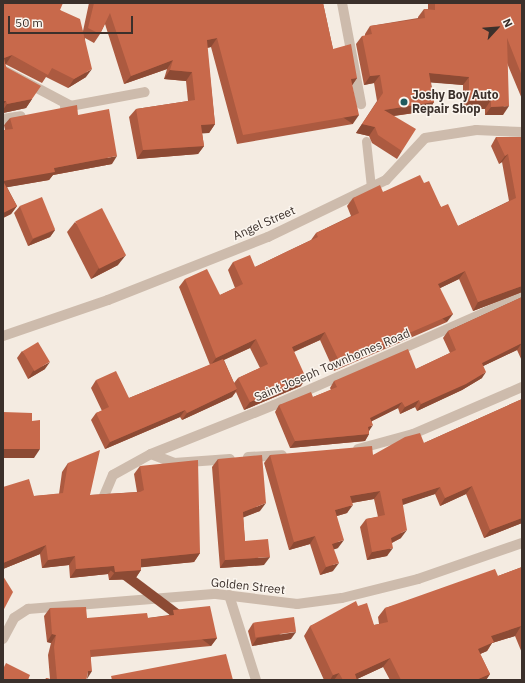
<!DOCTYPE html>
<style>
body{margin:0}
#map{position:relative;width:525px;height:683px;overflow:hidden;background:#f4ebe1;font-family:"IBM Plex Sans",sans-serif}
div>[style]{position:absolute}
.service>*{height:9px;margin:-4.5px;padding:0 4.5px;transform-origin:4.5px;border-radius:4.5px;background:#cdbbac}
.minor>*{height:10px;margin:-5px;padding:0 5px;transform-origin:5px;border-radius:5px;background:#cdbbac}
.wall>*{inset:0;background:#ac5a40}
.shaded-wall>*{inset:0;background:#8c4a34;transform-origin:0 0}
.building>*{inset:0;background:#c8694b;transform-origin:0 0}
.dots>*{width:11px;height:11px;translate:-50% -50%;box-sizing:border-box;border:2px solid #fbf5ee;border-radius:50%}
span{translate:-50% -50%;white-space:nowrap;text-align:center;line-height:1.15;-webkit-text-stroke:3px #fbf5ee;paint-order:stroke}
.poi-label{font-size:12px;color:#3b302b;font-weight:700}
.left{translate:0 -50%;text-align:left}
.street-label{font-size:12px;color:#3b302b}
.frame{position:absolute;inset:0;border:4px solid #3b302b;pointer-events:none}
.north{position:absolute;left:477px;top:8px;width:40px;height:40px;-webkit-text-stroke:3px #fbf5ee;paint-order:stroke;rotate:64deg;font-size:11px;font-weight:700;line-height:16px;text-align:center;color:#3b302b}
.north::after{content:'';display:block;margin:auto;width:14px;height:18px;background:#3b302b;clip-path:polygon(50% 0,100% 100%,50% 72%,0 100%)}
.scale{position:absolute;left:8px;top:16px;width:125px;height:18px;box-sizing:border-box;border:2px solid #3b302b;border-top:0;padding-left:5px;font-size:12px;line-height:14px;white-space:nowrap;color:#3b302b;-webkit-text-stroke:3px #fbf5ee;paint-order:stroke}
</style>
<div id="map">
<div class="service">
<div style="left:366px;top:141px;width:46px;rotate:83.8deg"></div>
</div>
<div class="minor">
<div style="left:342px;top:3px;width:103px;rotate:79.3deg"></div>
<div style="left:3px;top:70px;width:77px;rotate:27.9deg"></div>
<div style="left:65px;top:107px;width:81px;rotate:-10.6deg"></div>
<div style="left:3px;top:119px;width:18px;rotate:-9deg"></div>
<div style="left:3px;top:336px;width:111px;rotate:-18.9deg"></div>
<div style="left:108px;top:300px;width:172px;rotate:-21.5deg"></div>
<div style="left:268px;top:237px;width:131px;rotate:-25.8deg"></div>
<div style="left:386px;top:180px;width:57px;rotate:-47.1deg"></div>
<div style="left:425px;top:138px;width:52px;rotate:-8.9deg"></div>
<div style="left:476px;top:130px;width:46px;rotate:2.5deg"></div>
<div style="left:358px;top:449px;width:57px;rotate:-15.3deg"></div>
<div style="left:413px;top:434px;width:119px;rotate:-23.3deg"></div>
<div style="left:151px;top:454px;width:25px;rotate:21deg"></div>
<div style="left:174px;top:463px;width:56px;rotate:-4.1deg"></div>
<div style="left:248px;top:457px;width:34px;rotate:-3deg"></div>
<div style="left:104px;top:496px;width:23px;rotate:-67deg"></div>
<div style="left:113px;top:475px;width:43px;rotate:-28.9deg"></div>
<div style="left:151px;top:454px;width:132px;rotate:-21.7deg"></div>
<div style="left:274px;top:405px;width:271px;rotate:-23.7deg"></div>
<div style="left:229px;top:595px;width:89px;rotate:72.4deg"></div>
<div style="left:3px;top:639px;width:24px;rotate:-62deg"></div>
<div style="left:14px;top:618px;width:17px;rotate:-33deg"></div>
<div style="left:28px;top:609px;width:189px;rotate:-4.6deg"></div>
<div style="left:216px;top:594px;width:82px;rotate:7deg"></div>
<div style="left:297px;top:604px;width:45px;rotate:-7.6deg"></div>
<div style="left:342px;top:598px;width:78px;rotate:-14deg"></div>
<div style="left:418px;top:579px;width:110px;rotate:-19.1deg"></div>
</div>
<div class="wall">
<div style="clip-path:polygon(3px 3px,60px 10px,83px 31px,89px 3px,323px 3px,333px 49px,357px 78px,352px 85px,353px 124px,237px 144px,211px 47px,207px 48px,215px 124px,209px 133px,202px 133px,204px 146px,198px 154px,137px 159px,129px 117px,136px 109px,188px 101px,186px 81px,164px 79px,167px 69px,124px 84px,105px 24px,100px 34px,94px 43px,85px 38px,86px 77px,68px 88px,46px 77px,42px 83px,5px 64px,6px 67px,32px 99px,26px 108px,3px 113px)"></div>
<div style="clip-path:polygon(428px 3px,522px 3px,522px 99px,507px 63px,503px 115px,485px 115px,485px 109px,463px 109px,463px 85px,431px 82px,434px 102px,428px 111px,394px 116px,402px 151px,397px 159px,372px 143px,369px 136px,356px 133px,377px 101px,374px 83px,364px 85px,356px 44px,362px 36px,365px 36px,365px 34px,370px 26px,418px 18px,418px 17px,424px 9px,428px 9px)"></div>
<div style="clip-path:polygon(78px 115px,112px 164px,53px 175px,49px 180px,7px 187px,17px 206px,11px 214px,3px 218px,5px 130px,4px 125px,10px 118px)"></div>
<div style="clip-path:polygon(evenodd,496px 137px,522px 137px,522px 292px,473px 311px,459px 279px,440px 288px,447px 322px,334px 371px,320px 340px,294px 352px,301px 386px,244px 410px,236px 392px,232px 397px,182px 420px,180px 417px,105px 449px,91px 420px,96px 413px,102px 411px,91px 388px,96px 380px,129px 398px,210px 365px,179px 287px,185px 279px,220px 295px,235px 288px,228px 270px,233px 262px,255px 267px,311px 240px,316px 233px,351px 216px,347px 206px,353px 198px,383px 192px,424px 183px,441px 207px,458px 226px,509px 201px,502px 162px,499px 164px,491px 146px,496px 137px,250px 348px,260px 368px,238px 378px,234px 383px,224px 360px,250px 348px)"></div>
<div style="clip-path:polygon(20px 206px,55px 230px,50px 237px,28px 246px,14px 213px)"></div>
<div style="clip-path:polygon(75px 222px,118px 265px,91px 279px,67px 232px)"></div>
<div style="clip-path:polygon(522px 297px,522px 361px,517px 350px,483px 366px,482px 378px,462px 390px,417px 411px,415px 407px,400px 414px,398px 408px,372px 421px,369px 431px,369px 434px,365px 441px,290px 448px,275px 412px,279px 405px,313px 397px,331px 390px,330px 388px,334px 381px,416px 369px,450px 353px,443px 338px,448px 331px)"></div>
<div style="clip-path:polygon(22px 351px,45px 369px,28px 379px,17px 358px)"></div>
<div style="clip-path:polygon(522px 399px,522px 523px,484px 538px,466px 494px,440px 506px,435px 494px,403px 504px,401px 538px,392px 543px,387px 556px,367px 560px,360px 527px,366px 519px,378px 517px,374px 499px,352px 503px,347px 513px,337px 516px,338px 548px,334px 549px,333px 571px,320px 575px,310px 544px,289px 550px,264px 463px,270px 455px,373px 455px,424px 443px)"></div>
<div style="clip-path:polygon(218px 459px,260px 511px,243px 517px,245px 541px,264px 565px,220px 568px,212px 467px)"></div>
<div style="clip-path:polygon(68px 463px,90px 495px,137px 492px,134px 474px,140px 466px,200px 553px,194px 562px,141px 567px,141px 570px,135px 579px,109px 580px,108px 574px,70px 578px,69px 565px,42px 568px,40px 554px,3px 569px,3px 487px,34px 496px,59px 494px,62px 472px)"></div>
<div style="clip-path:polygon(522px 567px,522px 653px,515px 636px,492px 643px,487px 651px,480px 654px,490px 674px,486px 680px,390px 680px,383px 667px,357px 679px,357px 680px,324px 680px,304px 636px,310px 626px,358px 606px,374px 625px,379px 624px,378px 617px,385px 608px,498px 576px)"></div>
<div style="clip-path:polygon(50px 608px,87px 618px,148px 618px,169px 615px,173px 610px,217px 638px,211px 646px,91px 657px,86px 680px,45px 680px,46px 678px,50px 679px,48px 655px,51px 643px,47px 642px,44px 616px)"></div>
<div style="clip-path:polygon(253px 623px,291px 639px,252px 646px,248px 631px)"></div>
</div>
<div class="shaded-wall">
<div style="clip-path:polygon(217px 38px,211px 47px,201px 49px,207px 40px)"></div>
<div style="clip-path:polygon(12px 55px,6px 64px,3px 65px,4px 58px)"></div>
<div style="clip-path:polygon(173px 60px,167px 69px,124px 84px,131px 76px)"></div>
<div style="clip-path:polygon(92px 69px,86px 77px,68px 88px,74px 79px)"></div>
<div style="clip-path:polygon(170px 70px,192px 72px,186px 81px,164px 79px)"></div>
<div style="clip-path:polygon(429px 73px,469px 77px,463px 85px,424px 82px)"></div>
<div style="clip-path:polygon(380px 75px,374px 83px,364px 85px,370px 76px)"></div>
<div style="clip-path:polygon(357px 78px,351px 87px,351px 79px)"></div>
<div style="clip-path:polygon(32px 99px,26px 108px,3px 113px,3px 110px,7px 104px)"></div>
<div style="clip-path:polygon(491px 100px,485px 109px,463px 109px,469px 101px)"></div>
<div style="clip-path:polygon(3px 101px,6px 101px,3px 105px)"></div>
<div style="clip-path:polygon(434px 102px,428px 111px,378px 118px,384px 110px)"></div>
<div style="clip-path:polygon(509px 106px,503px 115px,485px 115px,491px 107px)"></div>
<div style="left:359px;top:115px;width:11px;height:118px;rotate:124deg"></div>
<div style="clip-path:polygon(215px 124px,209px 133px,195px 134px,201px 125px)"></div>
<div style="clip-path:polygon(362px 124px,375px 127px,369px 136px,356px 133px)"></div>
<div style="clip-path:polygon(204px 146px,198px 154px,137px 159px,143px 150px)"></div>
<div style="clip-path:polygon(508px 154px,502px 162px,499px 164px,505px 156px)"></div>
<div style="clip-path:polygon(117px 156px,112px 164px,53px 175px,49px 180px,3px 188px,3px 181px,54px 168px)"></div>
<div style="clip-path:polygon(17px 206px,11px 214px,3px 218px,3px 213px)"></div>
<div style="clip-path:polygon(55px 230px,50px 237px,28px 246px,33px 239px)"></div>
<div style="clip-path:polygon(126px 255px,118px 265px,91px 279px,99px 268px)"></div>
<div style="clip-path:polygon(465px 271px,459px 279px,432px 292px,438px 284px)"></div>
<div style="clip-path:polygon(522px 286px,522px 292px,473px 311px,478px 302px)"></div>
<div style="left:453px;top:314px;width:10px;height:123px;rotate:127deg"></div>
<div style="clip-path:polygon(325px 332px,320px 340px,286px 355px,292px 347px)"></div>
<div style="clip-path:polygon(256px 339px,250px 348px,210px 366px,216px 358px)"></div>
<div style="clip-path:polygon(522px 343px,517px 350px,477px 369px,482px 363px)"></div>
<div style="clip-path:polygon(50px 362px,45px 369px,28px 379px,33px 371px)"></div>
<div style="clip-path:polygon(486px 372px,482px 378px,462px 390px,417px 411px,421px 404px)"></div>
<div style="clip-path:polygon(306px 378px,301px 386px,244px 410px,250px 402px)"></div>
<div style="clip-path:polygon(237px 389px,232px 397px,182px 420px,187px 413px)"></div>
<div style="clip-path:polygon(419px 400px,415px 407px,400px 414px,405px 407px)"></div>
<div style="clip-path:polygon(402px 402px,398px 408px,366px 424px,370px 418px)"></div>
<div style="clip-path:polygon(185px 410px,180px 417px,105px 449px,110px 442px)"></div>
<div style="clip-path:polygon(373px 425px,369px 431px,368px 427px)"></div>
<div style="clip-path:polygon(369px 434px,365px 441px,290px 448px,295px 441px)"></div>
<div style="clip-path:polygon(3px 449px,40px 449px,34px 458px,3px 458px)"></div>
<div style="clip-path:polygon(472px 486px,466px 494px,440px 506px,445px 498px)"></div>
<div style="clip-path:polygon(440px 487px,435px 494px,397px 507px,402px 499px)"></div>
<div style="clip-path:polygon(380px 491px,374px 499px,345px 504px,350px 496px)"></div>
<div style="clip-path:polygon(266px 503px,260px 511px,237px 520px,243px 512px)"></div>
<div style="clip-path:polygon(353px 505px,347px 513px,330px 518px,335px 510px)"></div>
<div style="clip-path:polygon(522px 518px,522px 523px,484px 538px,490px 530px)"></div>
<div style="clip-path:polygon(407px 530px,401px 538px,385px 546px,391px 538px)"></div>
<div style="clip-path:polygon(315px 536px,310px 544px,289px 550px,294px 542px)"></div>
<div style="clip-path:polygon(344px 540px,338px 548px,327px 552px,332px 544px)"></div>
<div style="clip-path:polygon(46px 545px,40px 554px,3px 569px,3px 563px)"></div>
<div style="clip-path:polygon(393px 548px,387px 556px,367px 560px,372px 552px)"></div>
<div style="clip-path:polygon(200px 553px,194px 562px,135px 568px,141px 559px)"></div>
<div style="clip-path:polygon(75px 556px,69px 565px,42px 568px,48px 560px)"></div>
<div style="clip-path:polygon(270px 557px,264px 565px,220px 568px,225px 560px)"></div>
<div style="clip-path:polygon(339px 563px,333px 571px,320px 575px,326px 567px)"></div>
<div style="clip-path:polygon(114px 566px,108px 574px,70px 578px,76px 569px)"></div>
<div style="clip-path:polygon(141px 570px,135px 579px,109px 580px,115px 572px)"></div>
<div style="clip-path:polygon(521px 626px,515px 636px,492px 643px,487px 651px,471px 658px,478px 649px,491px 636px)"></div>
<div style="clip-path:polygon(296px 632px,291px 639px,252px 646px,257px 638px)"></div>
<div style="clip-path:polygon(52px 634px,56px 635px,51px 643px,47px 642px)"></div>
<div style="left:217px;top:638px;width:10px;height:128px;rotate:127deg"></div>
<div style="clip-path:polygon(390px 658px,383px 667px,355px 680px,355px 674px)"></div>
<div style="clip-path:polygon(88px 671px,92px 671px,87px 679px)"></div>
<div style="clip-path:polygon(339px 673px,334px 680px,330px 680px,333px 675px)"></div>
<div style="clip-path:polygon(490px 674px,486px 680px,476px 680px)"></div>
</div>
<div class="building">
<div style="clip-path:polygon(3px 3px,63px 3px,60px 10px,80px 19px,92px 69px,74px 79px,52px 68px,48px 75px,12px 55px,4px 58px,6px 67px,41px 86px,32px 99px,7px 104px,6px 101px,3px 101px)"></div>
<div style="clip-path:polygon(94px 3px,323px 3px,333px 49px,351px 44px,357px 78px,351px 79px,359px 115px,243px 135px,217px 38px,207px 40px,215px 124px,201px 125px,204px 146px,143px 150px,136px 109px,195px 100px,192px 72px,170px 70px,173px 60px,131px 76px,110px 13px,100px 34px,88px 28px)"></div>
<div style="clip-path:polygon(435px 3px,522px 3px,522px 76px,507px 38px,509px 106px,491px 107px,491px 100px,469px 101px,469px 77px,429px 73px,434px 102px,384px 110px,416px 129px,402px 151px,378px 135px,375px 127px,362px 124px,383px 93px,380px 75px,370px 76px,362px 36px,372px 34px,370px 26px,425px 18px,424px 9px,435px 10px)"></div>
<div style="clip-path:polygon(77px 105px,78px 115px,109px 109px,117px 156px,54px 168px,55px 172px,3px 181px,17px 206px,3px 213px,3px 130px,13px 129px,10px 118px)"></div>
<div style="clip-path:polygon(496px 137px,522px 137px,522px 286px,478px 302px,465px 271px,438px 284px,453px 314px,340px 363px,325px 332px,292px 347px,306px 378px,250px 402px,238px 378px,268px 364px,256px 339px,216px 358px,185px 279px,207px 269px,220px 295px,243px 284px,233px 262px,250px 255px,255px 267px,290px 250px,318px 237px,316px 233px,359px 213px,353px 198px,380px 185px,383px 192px,420px 175px,424px 183px,429px 181px,441px 207px,448px 204px,458px 226px,516px 198px,508px 154px,505px 156px)"></div>
<div style="left:42px;top:197px;width:35px;height:24px;rotate:68deg"></div>
<div style="left:102px;top:208px;width:53px;height:30px;rotate:63deg"></div>
<div style="clip-path:polygon(522px 297px,522px 344px,522px 343px,482px 363px,486px 372px,466px 384px,421px 404px,419px 400px,405px 407px,402px 402px,370px 418px,373px 425px,368px 427px,369px 434px,295px 441px,279px 405px,311px 392px,313px 397px,337px 387px,334px 381px,408px 349px,416px 369px,456px 350px,448px 331px)"></div>
<div style="left:38px;top:342px;width:23px;height:18px;rotate:59deg"></div>
<div style="clip-path:polygon(223px 359px,237px 389px,187px 413px,185px 410px,110px 442px,96px 413px,109px 407px,96px 380px,116px 371px,129px 398px)"></div>
<div style="clip-path:polygon(522px 399px,522px 518px,490px 530px,472px 486px,445px 498px,440px 487px,402px 499px,407px 530px,391px 538px,393px 548px,372px 552px,366px 519px,385px 515px,380px 491px,350px 496px,353px 505px,335px 510px,344px 540px,332px 544px,339px 563px,326px 567px,315px 536px,294px 542px,270px 455px,372px 446px,373px 455px,405px 437px,420px 433px,424px 443px)"></div>
<div style="clip-path:polygon(3px 412px,32px 413px,32px 421px,40px 420px,40px 449px,3px 449px)"></div>
<div style="clip-path:polygon(100px 450px,90px 495px,140px 492px,144px 490px,140px 466px,198px 460px,200px 553px,141px 559px,141px 570px,115px 572px,114px 566px,76px 569px,75px 556px,48px 560px,46px 545px,3px 563px,3px 487px,29px 479px,34px 496px,63px 493px,68px 463px)"></div>
<div style="clip-path:polygon(262px 455px,266px 503px,243px 512px,245px 541px,268px 539px,270px 557px,225px 560px,218px 459px)"></div>
<div style="clip-path:polygon(522px 567px,522px 628px,521px 626px,491px 636px,494px 642px,478px 649px,490px 674px,476px 680px,401px 680px,390px 658px,355px 674px,357px 680px,343px 680px,339px 673px,333px 675px,310px 626px,356px 601px,358px 606px,367px 603px,374px 625px,388px 622px,385px 608px,495px 569px,498px 576px)"></div>
<div style="clip-path:polygon(3px 576px,13px 592px,3px 611px)"></div>
<div style="clip-path:polygon(210px 606px,217px 638px,90px 650px,92px 671px,88px 671px,86px 680px,57px 680px,54px 647px,56px 635px,52px 634px,50px 608px,86px 607px,87px 618px,147px 613px,148px 618px,174px 615px,173px 610px)"></div>
<div style="left:294px;top:617px;width:15px;height:41px;rotate:82deg"></div>
<div style="clip-path:polygon(226px 654px,233px 680px,112px 680px,111px 676px)"></div>
<div style="clip-path:polygon(6px 663px,30px 675px,28px 680px,3px 680px,3px 669px)"></div>
<div style="clip-path:polygon(46px 678px,54px 680px,46px 680px)"></div>
</div>
<div class="dots">
<div style="left:404px;top:102px;background:#1f5a5e"></div>
</div>
<div class="poi-label">
<span class="left" style="left:412px;top:102px">Joshy Boy Auto<br>Repair Shop</span>
</div>
<div class="street-label">
<span style="left:264px;top:223px;rotate:-24deg">Angel Street</span>
<span style="left:332px;top:365px;rotate:-23deg">Saint Joseph Townhomes Road</span>
<span style="left:248px;top:586px;rotate:6deg">Golden Street</span>
</div>
<div class="frame"></div>
<div class="north">N</div>
<div class="scale">50 m</div>
</div>
